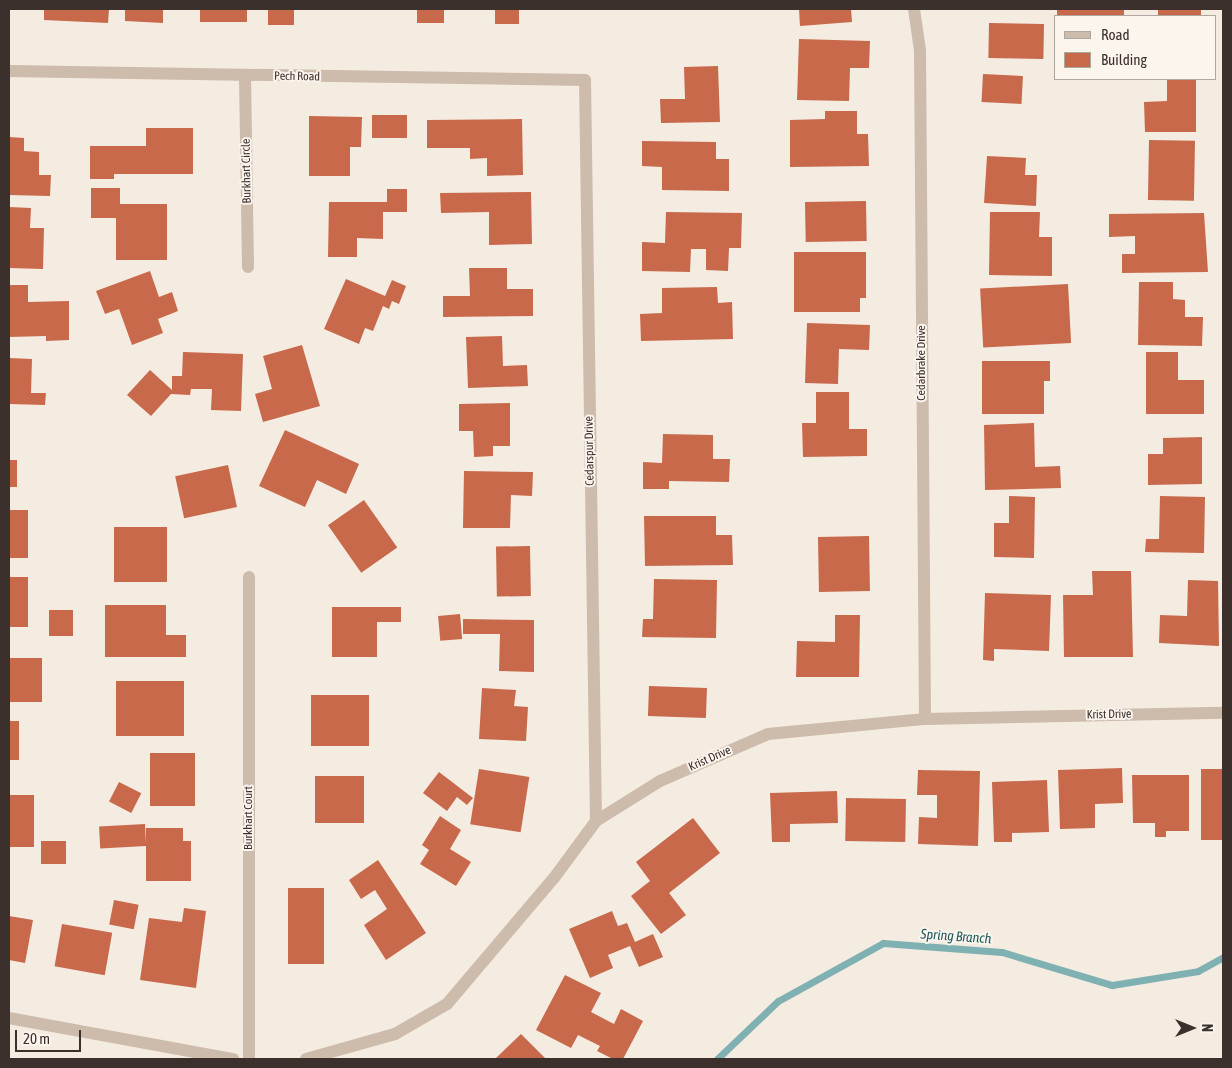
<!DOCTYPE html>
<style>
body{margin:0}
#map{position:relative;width:1232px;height:1068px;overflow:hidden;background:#f4ebe1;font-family:"Asap Condensed",sans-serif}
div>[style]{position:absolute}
.stream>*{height:7px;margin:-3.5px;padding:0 3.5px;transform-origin:3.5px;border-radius:3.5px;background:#7fb0b2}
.building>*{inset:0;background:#c8694b;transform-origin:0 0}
.minor>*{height:12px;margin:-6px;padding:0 6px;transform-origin:6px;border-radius:6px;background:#cdbbac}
span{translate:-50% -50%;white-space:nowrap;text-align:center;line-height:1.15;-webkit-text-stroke:4px #fbf5ee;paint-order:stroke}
.street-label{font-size:12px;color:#3b302b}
.water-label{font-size:14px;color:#1f5a5e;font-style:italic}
.frame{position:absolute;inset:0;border:10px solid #3b302b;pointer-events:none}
.legend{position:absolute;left:1054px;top:15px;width:162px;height:65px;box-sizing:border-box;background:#fbf5ee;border:1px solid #aea6a0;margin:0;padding:6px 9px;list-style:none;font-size:15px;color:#3b302b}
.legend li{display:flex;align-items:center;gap:10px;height:25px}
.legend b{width:25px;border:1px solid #aea6a0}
.north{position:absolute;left:1167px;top:1003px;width:50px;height:50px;-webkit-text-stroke:4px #fbf5ee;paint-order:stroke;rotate:90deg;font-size:14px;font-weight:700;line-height:20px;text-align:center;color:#3b302b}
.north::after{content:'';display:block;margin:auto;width:18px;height:22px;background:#3b302b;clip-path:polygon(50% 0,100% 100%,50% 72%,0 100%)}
.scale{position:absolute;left:15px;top:1030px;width:66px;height:22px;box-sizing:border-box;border:2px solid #3b302b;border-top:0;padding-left:6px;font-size:15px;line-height:18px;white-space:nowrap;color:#3b302b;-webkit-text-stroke:4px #fbf5ee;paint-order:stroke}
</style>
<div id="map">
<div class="stream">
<div style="left:717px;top:1059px;width:84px;rotate:-43.6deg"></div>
<div style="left:778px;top:1001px;width:120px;rotate:-28.9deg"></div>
<div style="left:883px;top:943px;width:119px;rotate:4.3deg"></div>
<div style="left:1002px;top:952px;width:115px;rotate:16.7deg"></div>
<div style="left:1112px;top:985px;width:87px;rotate:-9.2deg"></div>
<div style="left:1198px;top:971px;width:29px;rotate:-29deg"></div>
</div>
<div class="building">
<div style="clip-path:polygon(44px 9px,109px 9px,108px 23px,44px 20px)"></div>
<div style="clip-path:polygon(125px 9px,163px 9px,163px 23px,125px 21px)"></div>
<div style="left:200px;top:9px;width:47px;height:13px"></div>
<div style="left:268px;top:9px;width:26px;height:16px"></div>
<div style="left:417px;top:9px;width:27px;height:14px"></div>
<div style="left:495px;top:9px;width:24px;height:15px"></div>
<div style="clip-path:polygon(799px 9px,851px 9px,852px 22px,800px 26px)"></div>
<div style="left:1057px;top:9px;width:67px;height:7px"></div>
<div style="left:1158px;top:9px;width:43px;height:7px"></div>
<div style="left:989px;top:23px;width:55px;height:35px;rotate:1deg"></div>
<div style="clip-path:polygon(799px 39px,870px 41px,869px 68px,850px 68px,849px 101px,797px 100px)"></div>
<div style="clip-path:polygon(718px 66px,720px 122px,661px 123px,660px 99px,685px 99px,684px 67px)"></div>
<div style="left:983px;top:74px;width:40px;height:28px;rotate:3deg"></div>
<div style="clip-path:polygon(1167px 79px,1196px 79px,1196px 132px,1145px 132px,1144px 102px,1167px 101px)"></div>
<div style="clip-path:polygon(825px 111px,857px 111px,857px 134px,868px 134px,869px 166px,790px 167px,790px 120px,825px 119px)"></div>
<div style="left:372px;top:115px;width:35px;height:23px"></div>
<div style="clip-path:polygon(309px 116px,362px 117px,361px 147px,350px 147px,350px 176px,309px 176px)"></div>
<div style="clip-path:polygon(522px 119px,523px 175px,487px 176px,487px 158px,470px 159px,470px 148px,427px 148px,427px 120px)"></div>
<div style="clip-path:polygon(146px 128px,193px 128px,193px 174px,114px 174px,114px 179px,90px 179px,90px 146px,146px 146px)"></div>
<div style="clip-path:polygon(9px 137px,24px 138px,24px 151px,39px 152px,39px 175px,51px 175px,50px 196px,9px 195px)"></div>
<div style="left:1149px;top:140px;width:46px;height:60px;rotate:1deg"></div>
<div style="clip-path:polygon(642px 141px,716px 142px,716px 159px,729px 159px,729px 191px,662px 190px,662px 167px,642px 166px)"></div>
<div style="clip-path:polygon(987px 156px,1026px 158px,1025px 175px,1037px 175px,1036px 206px,984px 203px)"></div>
<div style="clip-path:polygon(91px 188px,120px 188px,120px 204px,167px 204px,167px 260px,116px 260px,116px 218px,91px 218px)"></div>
<div style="clip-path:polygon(387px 189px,407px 189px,407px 212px,383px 212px,383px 239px,357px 238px,357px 257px,328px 257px,329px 202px,387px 202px)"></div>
<div style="clip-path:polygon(531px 192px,532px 244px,489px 245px,489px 212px,441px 213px,440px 193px)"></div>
<div style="left:866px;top:201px;width:40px;height:61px;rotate:89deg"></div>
<div style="clip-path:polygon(9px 207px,31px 208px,30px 228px,44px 228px,43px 269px,9px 268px)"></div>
<div style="clip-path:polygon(666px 212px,742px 213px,741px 248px,729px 248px,728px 271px,706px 270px,706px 249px,691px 249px,690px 272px,642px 271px,642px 242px,665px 243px)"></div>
<div style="clip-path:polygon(990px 212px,1040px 212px,1039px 237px,1052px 237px,1052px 276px,989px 275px)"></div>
<div style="clip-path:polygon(1204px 213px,1208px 272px,1122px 273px,1122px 254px,1135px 254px,1135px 236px,1109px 237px,1109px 214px)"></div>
<div style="clip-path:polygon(794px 252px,866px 252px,866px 298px,860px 298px,860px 312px,794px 312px)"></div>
<div style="clip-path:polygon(469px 268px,507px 268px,507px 289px,533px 289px,533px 316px,443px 317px,443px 296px,470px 296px)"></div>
<div style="clip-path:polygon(150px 271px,159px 297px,172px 292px,178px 311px,158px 319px,163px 333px,132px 345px,119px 309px,105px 314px,96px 291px)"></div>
<div style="clip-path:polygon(346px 279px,385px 296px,392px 280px,406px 286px,399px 304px,392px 301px,389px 309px,383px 306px,373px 331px,365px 328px,359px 344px,324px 329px)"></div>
<div style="clip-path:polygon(1139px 282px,1173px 282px,1173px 299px,1185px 300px,1185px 317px,1203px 317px,1202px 346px,1138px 345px)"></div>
<div style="left:1068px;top:284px;width:59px;height:88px;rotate:87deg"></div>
<div style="clip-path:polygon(9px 285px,28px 285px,28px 302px,69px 301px,69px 340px,46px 341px,46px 336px,9px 337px)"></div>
<div style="clip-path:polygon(717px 287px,718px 303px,732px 302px,733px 339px,641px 341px,640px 314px,662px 313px,662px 288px)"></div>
<div style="clip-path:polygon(807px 323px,870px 325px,869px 350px,839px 349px,838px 384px,805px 383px)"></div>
<div style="clip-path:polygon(502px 336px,503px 366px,527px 365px,528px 386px,468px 388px,466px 337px)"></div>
<div style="clip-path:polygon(302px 345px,320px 406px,263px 422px,255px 394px,272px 389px,263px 356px)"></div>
<div style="clip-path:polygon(183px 352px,243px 354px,241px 411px,211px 410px,212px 389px,191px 389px,190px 395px,171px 394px,151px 416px,127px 395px,150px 370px,172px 390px,172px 376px,182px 376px)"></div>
<div style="clip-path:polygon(1146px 352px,1178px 352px,1178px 380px,1204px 380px,1204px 414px,1146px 414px)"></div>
<div style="clip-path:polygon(9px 358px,32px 359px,31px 393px,46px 393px,45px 405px,9px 404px)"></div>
<div style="clip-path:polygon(982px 361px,1050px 361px,1050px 381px,1044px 381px,1044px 414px,982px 414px)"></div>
<div style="clip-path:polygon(816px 392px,849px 392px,849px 429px,867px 429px,867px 456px,803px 457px,802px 423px,816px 423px)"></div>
<div style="clip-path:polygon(510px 403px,510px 446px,493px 446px,493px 456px,474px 457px,473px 431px,459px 431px,459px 404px)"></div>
<div style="clip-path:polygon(1034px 423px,1035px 467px,1060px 466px,1061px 488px,985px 490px,984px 425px)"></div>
<div style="clip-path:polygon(285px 430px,359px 464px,346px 494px,317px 480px,305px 507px,259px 486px)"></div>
<div style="clip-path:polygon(663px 434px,713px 435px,713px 459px,730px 459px,729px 482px,669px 481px,669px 489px,643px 489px,643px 462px,662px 463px)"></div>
<div style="clip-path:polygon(1202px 437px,1202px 484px,1148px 485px,1148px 454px,1163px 454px,1163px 438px)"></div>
<div style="left:9px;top:460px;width:8px;height:27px"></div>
<div style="left:228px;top:465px;width:43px;height:54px;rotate:78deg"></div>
<div style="clip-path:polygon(464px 471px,533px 472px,532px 496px,511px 495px,510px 528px,463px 528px)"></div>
<div style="clip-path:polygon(1009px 496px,1035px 497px,1034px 558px,994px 557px,994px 523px,1009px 523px)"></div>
<div style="clip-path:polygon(1160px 496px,1205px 497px,1204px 553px,1145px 552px,1146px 539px,1159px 539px)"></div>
<div style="left:364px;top:500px;width:58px;height:44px;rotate:55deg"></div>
<div style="left:9px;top:510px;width:19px;height:48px"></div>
<div style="clip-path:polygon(644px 516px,716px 516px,716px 535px,732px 535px,733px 565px,645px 566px)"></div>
<div style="left:114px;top:527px;width:53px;height:55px"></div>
<div style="left:869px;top:536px;width:55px;height:51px;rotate:89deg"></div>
<div style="left:530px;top:546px;width:50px;height:34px;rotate:89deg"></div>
<div style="clip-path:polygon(1092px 571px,1131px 571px,1133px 657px,1064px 657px,1063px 595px,1093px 595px)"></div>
<div style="left:9px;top:577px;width:19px;height:50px"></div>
<div style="clip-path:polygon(654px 579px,717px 580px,716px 638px,642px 637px,643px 619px,653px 619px)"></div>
<div style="clip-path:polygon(1188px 580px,1218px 581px,1219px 646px,1159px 643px,1160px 615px,1187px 616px)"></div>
<div style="clip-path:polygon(985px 593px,1051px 595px,1049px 651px,994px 649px,994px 661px,983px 660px)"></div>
<div style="clip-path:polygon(105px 605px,166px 605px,166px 635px,186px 635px,186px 657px,105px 657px)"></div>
<div style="clip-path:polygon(332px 607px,401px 607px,401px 622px,377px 622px,377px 657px,332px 657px)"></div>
<div style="left:49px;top:610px;width:24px;height:26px"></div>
<div style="left:460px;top:614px;width:25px;height:22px;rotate:85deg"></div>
<div style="clip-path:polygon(835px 615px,860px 615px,859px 677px,796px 677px,797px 641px,835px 642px)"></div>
<div style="clip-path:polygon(463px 619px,534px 620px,534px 672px,499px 671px,500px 634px,463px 634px)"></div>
<div style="left:9px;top:658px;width:33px;height:44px"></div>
<div style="left:116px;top:681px;width:68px;height:55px"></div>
<div style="left:649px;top:686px;width:58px;height:30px;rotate:2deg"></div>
<div style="clip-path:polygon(482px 688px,516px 690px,514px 706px,528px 707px,526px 741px,479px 739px)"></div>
<div style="left:311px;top:695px;width:58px;height:51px"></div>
<div style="left:9px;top:721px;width:10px;height:39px"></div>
<div style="left:150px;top:753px;width:45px;height:53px"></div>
<div style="clip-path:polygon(1122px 768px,1123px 803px,1095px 804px,1095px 828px,1060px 829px,1058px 770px)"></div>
<div style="left:479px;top:769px;width:51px;height:56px;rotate:9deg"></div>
<div style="left:1201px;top:769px;width:22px;height:71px"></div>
<div style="clip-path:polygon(918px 770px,980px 771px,978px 846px,918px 844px,919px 817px,937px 818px,937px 795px,917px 795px)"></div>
<div style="clip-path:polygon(439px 772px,473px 798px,467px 805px,457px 797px,447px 811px,423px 793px)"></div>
<div style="clip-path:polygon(1132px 775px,1189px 775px,1189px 831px,1166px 831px,1166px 837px,1155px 837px,1155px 823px,1133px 823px)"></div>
<div style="left:315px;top:776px;width:49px;height:47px"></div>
<div style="clip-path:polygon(1047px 780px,1049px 832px,1012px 833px,1012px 842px,994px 842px,992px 782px)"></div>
<div style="left:119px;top:782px;width:25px;height:22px;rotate:27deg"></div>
<div style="clip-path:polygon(837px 791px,838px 823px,790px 824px,790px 842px,772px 842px,770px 793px)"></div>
<div style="left:9px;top:795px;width:25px;height:52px"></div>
<div style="left:846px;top:798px;width:60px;height:43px;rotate:1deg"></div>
<div style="clip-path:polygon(440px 816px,461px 830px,450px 849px,471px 862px,456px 886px,420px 864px,429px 850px,422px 845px)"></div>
<div style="clip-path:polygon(693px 818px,720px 853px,669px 893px,686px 915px,661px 934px,631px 896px,650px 881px,636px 862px)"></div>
<div style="left:145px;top:824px;width:22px;height:46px;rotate:87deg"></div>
<div style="clip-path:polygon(146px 828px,183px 828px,183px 841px,191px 841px,191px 881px,146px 881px)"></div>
<div style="left:41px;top:841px;width:25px;height:23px"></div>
<div style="clip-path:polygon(378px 860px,426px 933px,386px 960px,364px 925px,387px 909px,375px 890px,361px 899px,349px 880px)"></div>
<div style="left:288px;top:888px;width:36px;height:76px"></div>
<div style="left:114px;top:900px;width:25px;height:25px;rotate:11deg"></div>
<div style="clip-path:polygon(184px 908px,206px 911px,196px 988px,140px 980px,149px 918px,182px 922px)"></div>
<div style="clip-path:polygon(612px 911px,618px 926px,627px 923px,635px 942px,653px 934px,663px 957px,639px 967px,630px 946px,608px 955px,613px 968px,590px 978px,569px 929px)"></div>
<div style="clip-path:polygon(9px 916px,33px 920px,25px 963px,9px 960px)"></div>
<div style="left:62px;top:924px;width:51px;height:43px;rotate:10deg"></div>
<div style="clip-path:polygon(565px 975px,601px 993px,591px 1012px,614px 1024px,621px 1009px,643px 1021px,623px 1059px,613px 1059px,597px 1051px,600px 1046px,578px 1035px,571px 1048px,536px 1030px)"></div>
<div style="clip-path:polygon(521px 1034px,546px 1059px,495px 1059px)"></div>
</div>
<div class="minor">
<div style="left:914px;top:9px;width:41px;rotate:81.7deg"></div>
<div style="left:920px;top:50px;width:669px;rotate:89.57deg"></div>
<div style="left:9px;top:71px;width:576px;rotate:0.9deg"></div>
<div style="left:585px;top:80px;width:741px;rotate:89.15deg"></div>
<div style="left:245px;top:76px;width:191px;rotate:89.1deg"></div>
<div style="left:9px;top:1018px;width:228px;rotate:10.4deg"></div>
<div style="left:249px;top:1059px;width:482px;rotate:-90deg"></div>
<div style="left:306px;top:1059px;width:92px;rotate:-15.7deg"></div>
<div style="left:395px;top:1034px;width:60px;rotate:-30deg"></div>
<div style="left:447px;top:1004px;width:165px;rotate:-49.7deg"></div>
<div style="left:554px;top:878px;width:71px;rotate:-53.6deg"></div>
<div style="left:596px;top:821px;width:75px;rotate:-32deg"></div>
<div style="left:660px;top:781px;width:118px;rotate:-23.5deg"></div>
<div style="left:768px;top:734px;width:158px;rotate:-5.5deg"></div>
<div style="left:925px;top:719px;width:298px;rotate:-1.2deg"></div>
</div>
<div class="street-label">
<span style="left:297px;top:77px;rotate:1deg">Pech Road</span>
<span style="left:247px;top:171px;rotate:-91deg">Burkhart Circle</span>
<span style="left:922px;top:363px;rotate:-90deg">Cedarbrake Drive</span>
<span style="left:590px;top:451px;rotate:-91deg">Cedarspur Drive</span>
<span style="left:1109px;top:715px;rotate:-1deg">Krist Drive</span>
<span style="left:710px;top:759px;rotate:-24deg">Krist Drive</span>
<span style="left:249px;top:818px;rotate:-90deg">Burkhart Court</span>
</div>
<div class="water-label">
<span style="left:956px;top:936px;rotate:4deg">Spring Branch</span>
</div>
<div class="frame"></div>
<ul class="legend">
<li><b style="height:6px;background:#cdbbac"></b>Road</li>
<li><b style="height:14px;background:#c8694b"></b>Building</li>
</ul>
<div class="north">N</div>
<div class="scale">20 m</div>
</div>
